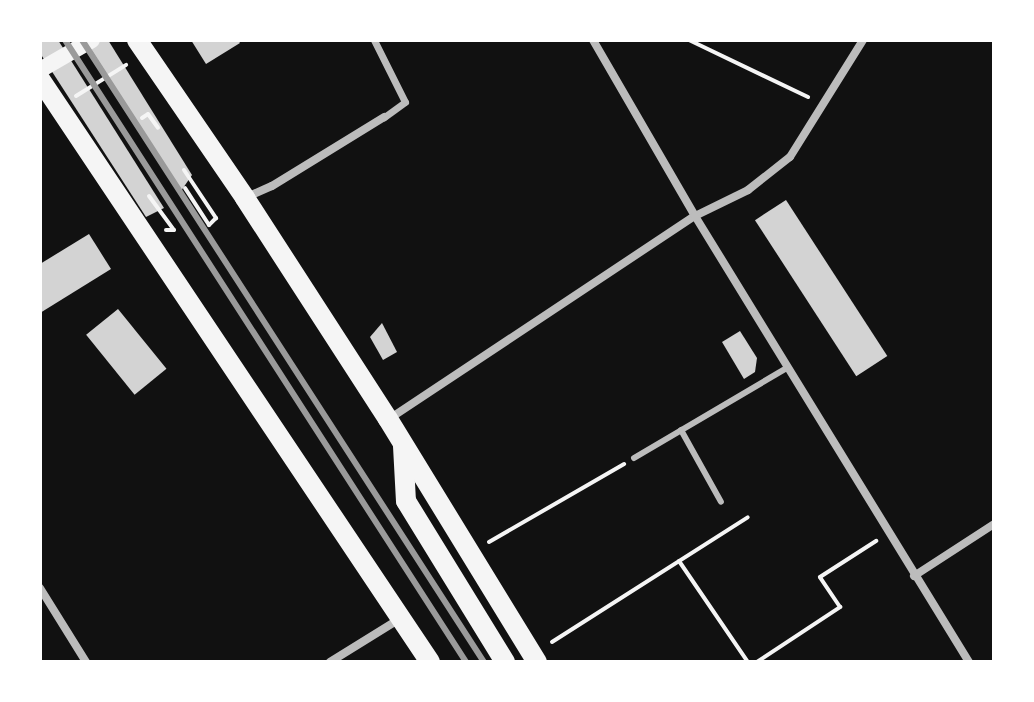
<!DOCTYPE html>
<style>
body{margin:0}
#map{position:relative;width:1034px;height:702px;overflow:hidden;background:#111;font-family:"PT Serif",serif}
div>[style]{position:absolute}
.building>*{inset:0;background:#d3d3d3;transform-origin:0 0}
.path>*{height:4px;margin:-2px;padding:0 2px;transform-origin:2px;border-radius:2px;background:#f5f5f5}
.service>*{height:6px;margin:-3px;padding:0 3px;transform-origin:3px;border-radius:3px;background:#bcbcbc}
.pedestrian>*{height:7px;margin:-3.5px;padding:0 3.5px;transform-origin:3.5px;border-radius:3.5px;background:#bcbcbc}
.minor>*{height:8px;margin:-4px;padding:0 4px;transform-origin:4px;border-radius:4px;background:#bcbcbc}
.secondary>*{height:16px;margin:-8px;padding:0 8px;transform-origin:8px;border-radius:8px;background:#f5f5f5}
.primary>*{height:20px;margin:-10px;padding:0 10px;transform-origin:10px;border-radius:10px;background:#f5f5f5}
.rail>*{height:6px;margin:-3px;padding:0 3px;transform-origin:3px;border-radius:3px;background:#9a9a9a}
span{translate:-50% -50%;white-space:nowrap;text-align:center;line-height:1.15;-webkit-text-stroke:6px #fff;paint-order:stroke}
.frame{position:absolute;inset:0;border:42px solid #fff;pointer-events:none}
</style>
<div id="map">
<div class="building">
<div style="clip-path:polygon(40px 40px,58px 40px,164px 208px,146px 217px,40px 53px)"></div>
<div style="clip-path:polygon(85px 40px,108px 40px,192px 175px,181px 191px)"></div>
<div style="clip-path:polygon(191px 40px,238px 40px,240px 43px,206px 64px)"></div>
<div style="left:786px;top:200px;width:186px;height:37px;rotate:57deg"></div>
<div style="clip-path:polygon(89px 234px,111px 269px,40px 313px,40px 264px)"></div>
<div style="left:118px;top:309px;width:77px;height:41px;rotate:51deg"></div>
<div style="clip-path:polygon(382px 323px,397px 352px,383px 360px,370px 337px)"></div>
<div style="clip-path:polygon(740px 331px,757px 358px,755px 372px,744px 379px,722px 342px)"></div>
</div>
<div class="path">
<div style="left:689px;top:40px;width:132px;rotate:25.6deg"></div>
<div style="left:76px;top:96px;width:59px;rotate:-31.8deg"></div>
<div style="left:142px;top:118px;width:7px;rotate:-34deg"></div>
<div style="left:148px;top:114px;width:17px;rotate:54deg"></div>
<div style="left:184px;top:170px;width:58px;rotate:56.3deg"></div>
<div style="left:216px;top:218px;width:10px;rotate:135deg"></div>
<div style="left:209px;top:225px;width:44px;rotate:-123deg"></div>
<div style="left:149px;top:196px;width:42px;rotate:53.7deg"></div>
<div style="left:174px;top:230px;width:8px;rotate:180deg"></div>
<div style="left:489px;top:542px;width:156px;rotate:-30deg"></div>
<div style="left:679px;top:561px;width:122px;rotate:55.7deg"></div>
<div style="left:552px;top:642px;width:232px;rotate:-32.5deg"></div>
<div style="left:757px;top:662px;width:100px;rotate:-33.5deg"></div>
<div style="left:840px;top:607px;width:36px;rotate:-124deg"></div>
<div style="left:820px;top:577px;width:67px;rotate:-32.7deg"></div>
</div>
<div class="service">
<div style="left:681px;top:430px;width:82px;rotate:60.9deg"></div>
<div style="left:634px;top:458px;width:178px;rotate:-30.5deg"></div>
</div>
<div class="pedestrian">
<div style="left:374px;top:40px;width:69px;rotate:63.4deg"></div>
<div style="left:405px;top:102px;width:26px;rotate:144deg"></div>
</div>
<div class="minor">
<div style="left:593px;top:40px;width:203px;rotate:59.9deg"></div>
<div style="left:695px;top:216px;width:523px;rotate:58.44deg"></div>
<div style="left:247px;top:197px;width:27px;rotate:-24deg"></div>
<div style="left:272px;top:186px;width:132px;rotate:-31.6deg"></div>
<div style="left:389px;top:419px;width:367px;rotate:-33.6deg"></div>
<div style="left:695px;top:216px;width:59px;rotate:-26.1deg"></div>
<div style="left:748px;top:190px;width:53px;rotate:-38.2deg"></div>
<div style="left:790px;top:157px;width:138px;rotate:-58deg"></div>
<div style="left:914px;top:576px;width:95px;rotate:-33deg"></div>
<div style="left:40px;top:588px;width:87px;rotate:58.1deg"></div>
<div style="left:330px;top:662px;width:84px;rotate:-31.8deg"></div>
</div>
<div class="secondary">
<div style="left:40px;top:70px;width:60px;rotate:-30deg"></div>
</div>
<div class="primary">
<div style="left:137px;top:40px;width:191px;rotate:55.6deg"></div>
<div style="left:245px;top:198px;width:263px;rotate:57.1deg"></div>
<div style="left:388px;top:419px;width:285px;rotate:58.5deg"></div>
<div style="left:40px;top:79px;width:701px;rotate:56.22deg"></div>
<div style="left:403px;top:446px;width:55px;rotate:86.9deg"></div>
<div style="left:406px;top:501px;width:189px;rotate:58.4deg"></div>
</div>
<div class="rail">
<div style="left:65px;top:40px;width:740px;rotate:57.19deg"></div>
<div style="left:82px;top:40px;width:741px;rotate:57.13deg"></div>
</div>
<div class="frame"></div>
</div>
